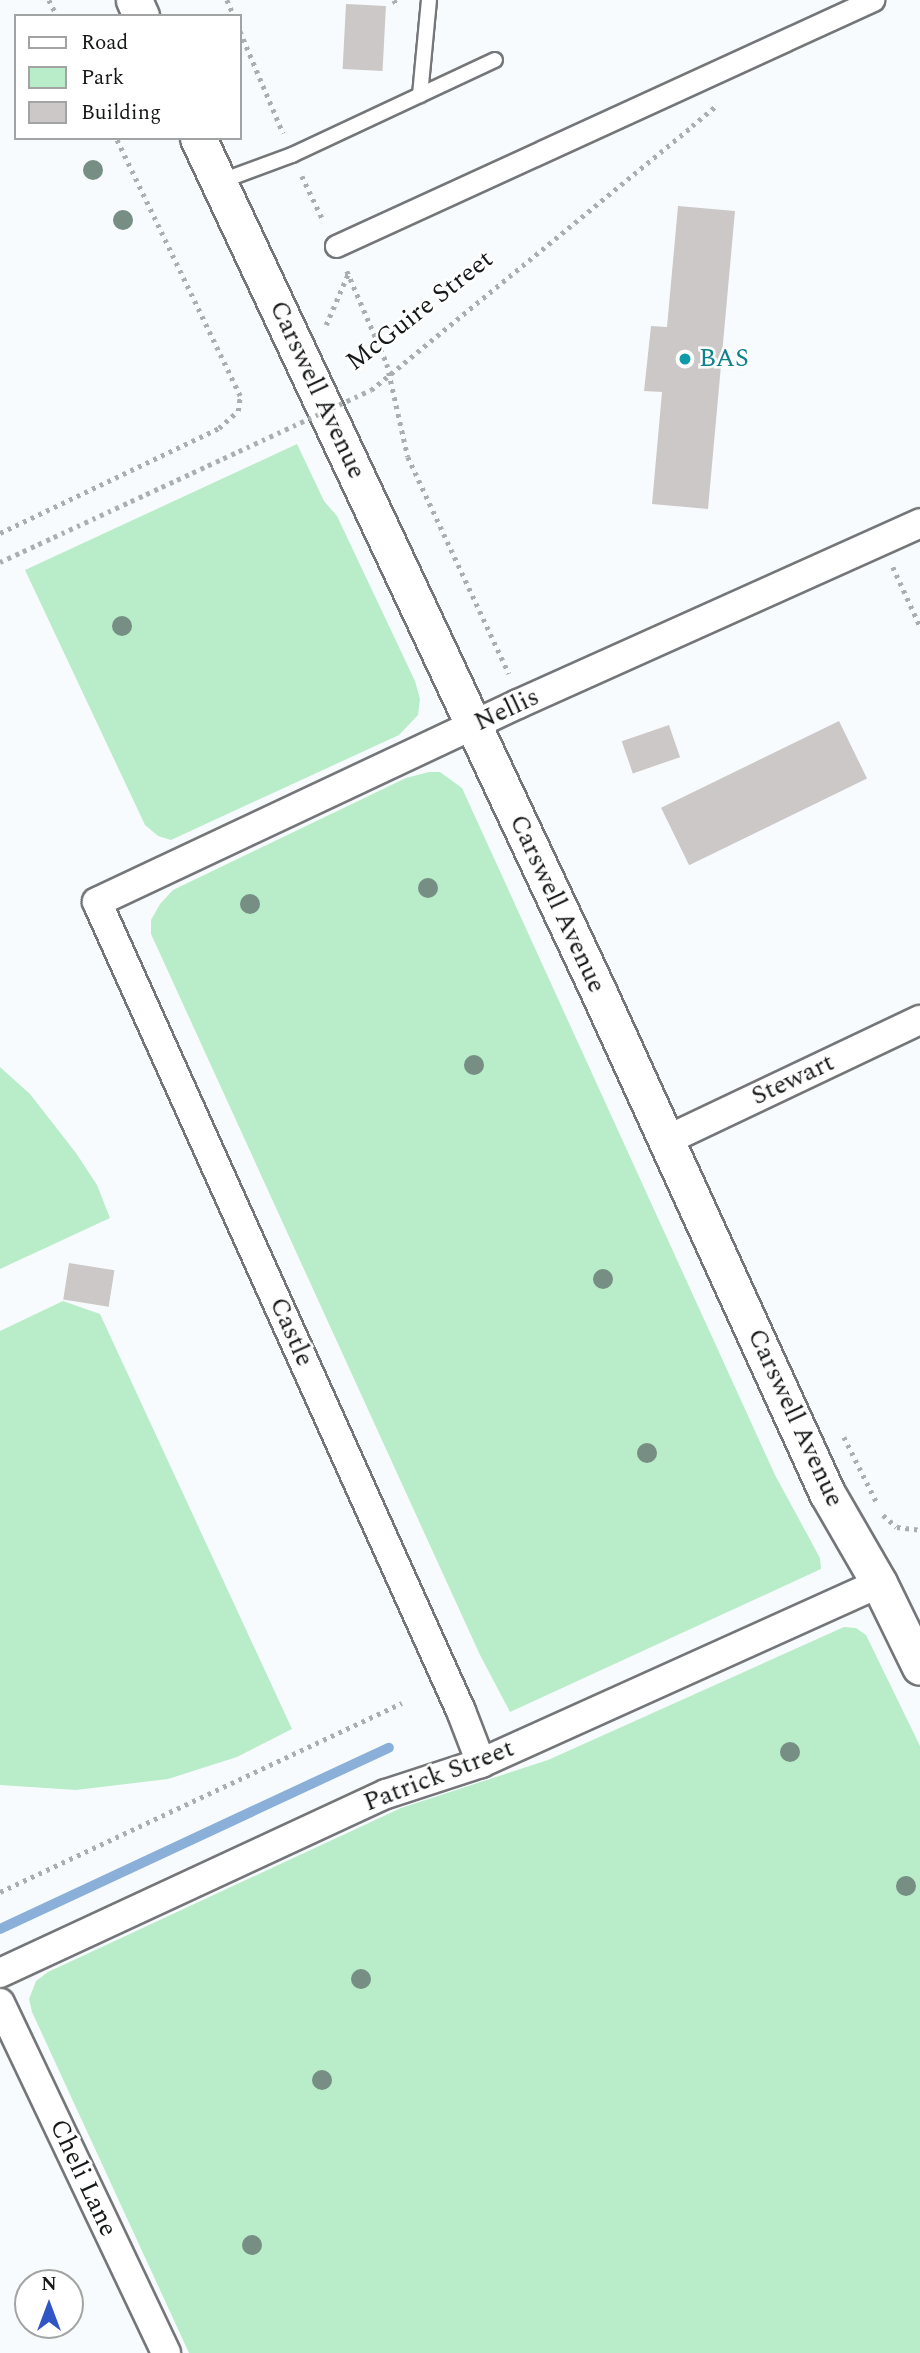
<!DOCTYPE html>
<style>
body{margin:0}
#map{position:relative;width:920px;height:2353px;overflow:hidden;background:#f8fbfe;font-family:Spectral,serif}
div>[style]{position:absolute}
.green>*{inset:0;background:#b9edc9}
.stream>*{height:10px;margin:-5px;padding:0 5px;transform-origin:5px;border-radius:5px;background:#8aafd9}
.building>*{inset:0;background:#ccc8c7;transform-origin:0 0}
.path>*{height:4.5px;margin-top:-2.25px;transform-origin:0;background:repeating-linear-gradient(90deg,#abaeb0 0 3.5px,transparent 0 8.5px)}
.roads{filter:drop-shadow(2px 0 #747679) drop-shadow(-2px 0 #747679) drop-shadow(0 2px #747679) drop-shadow(0 -2px #747679)}
.service>*{height:14px;margin:-7px;padding:0 7px;transform-origin:7px;border-radius:7px;background:#fff}
.pedestrian>*{height:21px;margin:-10.5px;padding:0 10.5px;transform-origin:10.5px;border-radius:10.5px;background:#fff}
.minor>*{height:28px;margin:-14px;padding:0 14px;transform-origin:14px;border-radius:14px;background:#fff}
.tertiary>*{height:35px;margin:-17.5px;padding:0 17.5px;transform-origin:17.5px;border-radius:17.5px;background:#fff}
.path-bridge>*{height:4.5px;margin-top:-2.25px;transform-origin:0;background:repeating-linear-gradient(90deg,#abaeb0 0 3.5px,transparent 0 8.5px)}
.trees>*{width:20px;height:20px;margin:-10px;border-radius:50%;background:#768e83}
.dots>*{width:19px;height:19px;translate:-50% -50%;box-sizing:border-box;border:4px solid #fff;border-radius:50%}
span{translate:-50% -50%;white-space:nowrap;text-align:center;line-height:1.15;-webkit-text-stroke:5px #fff;paint-order:stroke}
.street-label{font-size:26px;color:#171819}
.culture-label{font-size:26px;color:#0d838f}
.left{translate:0 -50%;text-align:left}
.legend{position:absolute;left:14px;top:14px;width:228px;height:126px;box-sizing:border-box;background:#fff;border:2px solid #a2a3a3;margin:0;padding:9px 12px;list-style:none;font-size:21px;color:#171819}
.legend li{display:flex;align-items:center;gap:14px;height:35px}
.legend b{width:35px;border:2px solid #a2a3a3}
.north{position:absolute;left:14px;top:2269px;width:70px;height:70px;box-sizing:border-box;background:#fff;border:2px solid #a2a3a3;border-radius:50%;rotate:0deg;font-size:19px;font-weight:700;line-height:28px;text-align:center;color:#171819}
.north::after{content:'';display:block;margin:auto;width:24px;height:32px;background:#3055c5;clip-path:polygon(50% 0,100% 100%,50% 72%,0 100%)}
</style>
<div id="map">
<div class="green">
<div style="clip-path:polygon(297px 444px,324px 501px,337px 516px,415px 681px,420px 699px,418px 715px,399px 735px,171px 840px,158px 836px,145px 825px,25px 570px)"></div>
<div style="clip-path:polygon(429px 772px,440px 772px,462px 788px,775px 1475px,820px 1558px,821px 1569px,510px 1712px,480px 1655px,151px 934px,151px 920px,160px 904px,173px 890px,406px 778px)"></div>
<div style="clip-path:polygon(0 1067px,30px 1094px,76px 1153px,97px 1185px,110px 1218px,0 1269px)"></div>
<div style="clip-path:polygon(63px 1301px,100px 1314px,292px 1729px,237px 1757px,168px 1779px,76px 1790px,0 1785px,0 1331px)"></div>
<div style="clip-path:polygon(844px 1627px,856px 1628px,866px 1635px,920px 1746px,920px 2353px,189px 2353px,32px 2012px,29px 1999px,36px 1981px,48px 1972px,401px 1808px,548px 1760px)"></div>
</div>
<div class="stream">
<div style="left:0;top:1929px;width:429px;rotate:-25deg"></div>
</div>
<div class="building">
<div style="left:346px;top:4px;width:40px;height:65px;rotate:3deg"></div>
<div style="clip-path:polygon(678px 206px,735px 211px,708px 509px,652px 504px,662px 392px,644px 391px,651px 326px,667px 327px)"></div>
<div style="left:839px;top:721px;width:64px;height:198px;rotate:64deg"></div>
<div style="left:669px;top:725px;width:34px;height:50px;rotate:71deg"></div>
<div style="left:69px;top:1263px;width:46px;height:37px;rotate:9deg"></div>
</div>
<div class="path">
<div style="left:49px;top:0;width:18px;rotate:63deg"></div>
<div style="left:227px;top:0;width:17px;rotate:66deg"></div>
<div style="left:394px;top:0;width:6px;rotate:59deg"></div>
<div style="left:240px;top:31px;width:111px;rotate:67.1deg"></div>
<div style="left:692px;top:126px;width:33px;rotate:-40deg"></div>
<div style="left:302px;top:176px;width:51px;rotate:64.4deg"></div>
<div style="left:347px;top:271px;width:101px;rotate:66.7deg"></div>
<div style="left:387px;top:364px;width:95px;rotate:77.3deg"></div>
<div style="left:408px;top:457px;width:239px;rotate:65deg"></div>
<div style="left:326px;top:325px;width:56px;rotate:-66.7deg"></div>
<div style="left:0;top:533px;width:243px;rotate:-25.6deg"></div>
<div style="left:219px;top:428px;width:25px;rotate:-42deg"></div>
<div style="left:238px;top:411px;width:15px;rotate:-82deg"></div>
<div style="left:240px;top:396px;width:286px;rotate:-115.7deg"></div>
<div style="left:893px;top:567px;width:65px;rotate:65.4deg"></div>
<div style="left:844px;top:1437px;width:72px;rotate:63.4deg"></div>
<div style="left:883px;top:1515px;width:18px;rotate:41deg"></div>
<div style="left:897px;top:1527px;width:23px;rotate:7deg"></div>
<div style="left:0;top:1892px;width:444px;rotate:-25.2deg"></div>
</div>
<div class="roads">
<div class="service">
<div style="left:420px;top:95px;width:95px;rotate:-84.6deg"></div>
<div style="left:219px;top:182px;width:78px;rotate:-20.3deg"></div>
<div style="left:292px;top:155px;width:224px;rotate:-25.1deg"></div>
</div>
<div class="pedestrian">
<div style="left:336px;top:246px;width:591px;rotate:-24.61deg"></div>
</div>
<div class="minor">
<div style="left:667px;top:1140px;width:280px;rotate:-25.4deg"></div>
<div style="left:481px;top:1763px;width:56px;rotate:-111deg"></div>
<div style="left:461px;top:1711px;width:887px;rotate:-114.22deg"></div>
<div style="left:97px;top:902px;width:465px;rotate:-25.2deg"></div>
<div style="left:518px;top:704px;width:441px;rotate:-24.2deg"></div>
<div style="left:0;top:1973px;width:425px;rotate:-24.9deg"></div>
<div style="left:386px;top:1794px;width:100px;rotate:-18.1deg"></div>
<div style="left:481px;top:1763px;width:437px;rotate:-24.3deg"></div>
<div style="left:0;top:2003px;width:387px;rotate:64.6deg"></div>
</div>
<div class="tertiary">
<div style="left:134px;top:0;width:17px;rotate:66deg"></div>
<div style="left:198px;top:138px;width:944px;rotate:64.87deg"></div>
<div style="left:599px;top:993px;width:550px;rotate:65.49deg"></div>
<div style="left:827px;top:1493px;width:104px;rotate:60deg"></div>
<div style="left:879px;top:1583px;width:93px;rotate:64deg"></div>
</div>
</div>
<div class="path-bridge">
<div style="left:0;top:562px;width:409px;rotate:-24.9deg"></div>
<div style="left:371px;top:390px;width:416px;rotate:-39.4deg"></div>
</div>
<div class="trees">
<div style="left:93px;top:170px"></div>
<div style="left:123px;top:220px"></div>
<div style="left:122px;top:626px"></div>
<div style="left:428px;top:888px"></div>
<div style="left:250px;top:904px"></div>
<div style="left:474px;top:1065px"></div>
<div style="left:603px;top:1279px"></div>
<div style="left:647px;top:1453px"></div>
<div style="left:790px;top:1752px"></div>
<div style="left:906px;top:1886px"></div>
<div style="left:361px;top:1979px"></div>
<div style="left:322px;top:2080px"></div>
<div style="left:252px;top:2245px"></div>
</div>
<div class="dots">
<div style="left:685px;top:359px;background:#0f9aa8"></div>
</div>
<div class="street-label">
<span style="left:420px;top:311px;rotate:-38deg">McGuire Street</span>
<span style="left:317px;top:390px;rotate:65deg">Carswell Avenue</span>
<span style="left:507px;top:710px;rotate:-25deg">Nellis</span>
<span style="left:557px;top:904px;rotate:65deg">Carswell Avenue</span>
<span style="left:793px;top:1080px;rotate:-25deg">Stewart</span>
<span style="left:291px;top:1332px;rotate:66deg">Castle</span>
<span style="left:795px;top:1418px;rotate:65deg">Carswell Avenue</span>
<span style="left:439px;top:1776px;rotate:-21deg">Patrick Street</span>
<span style="left:83px;top:2178px;rotate:65deg">Cheli Lane</span>
</div>
<div class="culture-label">
<span class="left" style="left:699px;top:359px">BAS</span>
</div>
<ul class="legend">
<li><b style="height:9px;background:#fff"></b>Road</li>
<li><b style="height:19px;background:#b9edc9"></b>Park</li>
<li><b style="height:19px;background:#ccc8c7"></b>Building</li>
</ul>
<div class="north">N</div>
</div>
